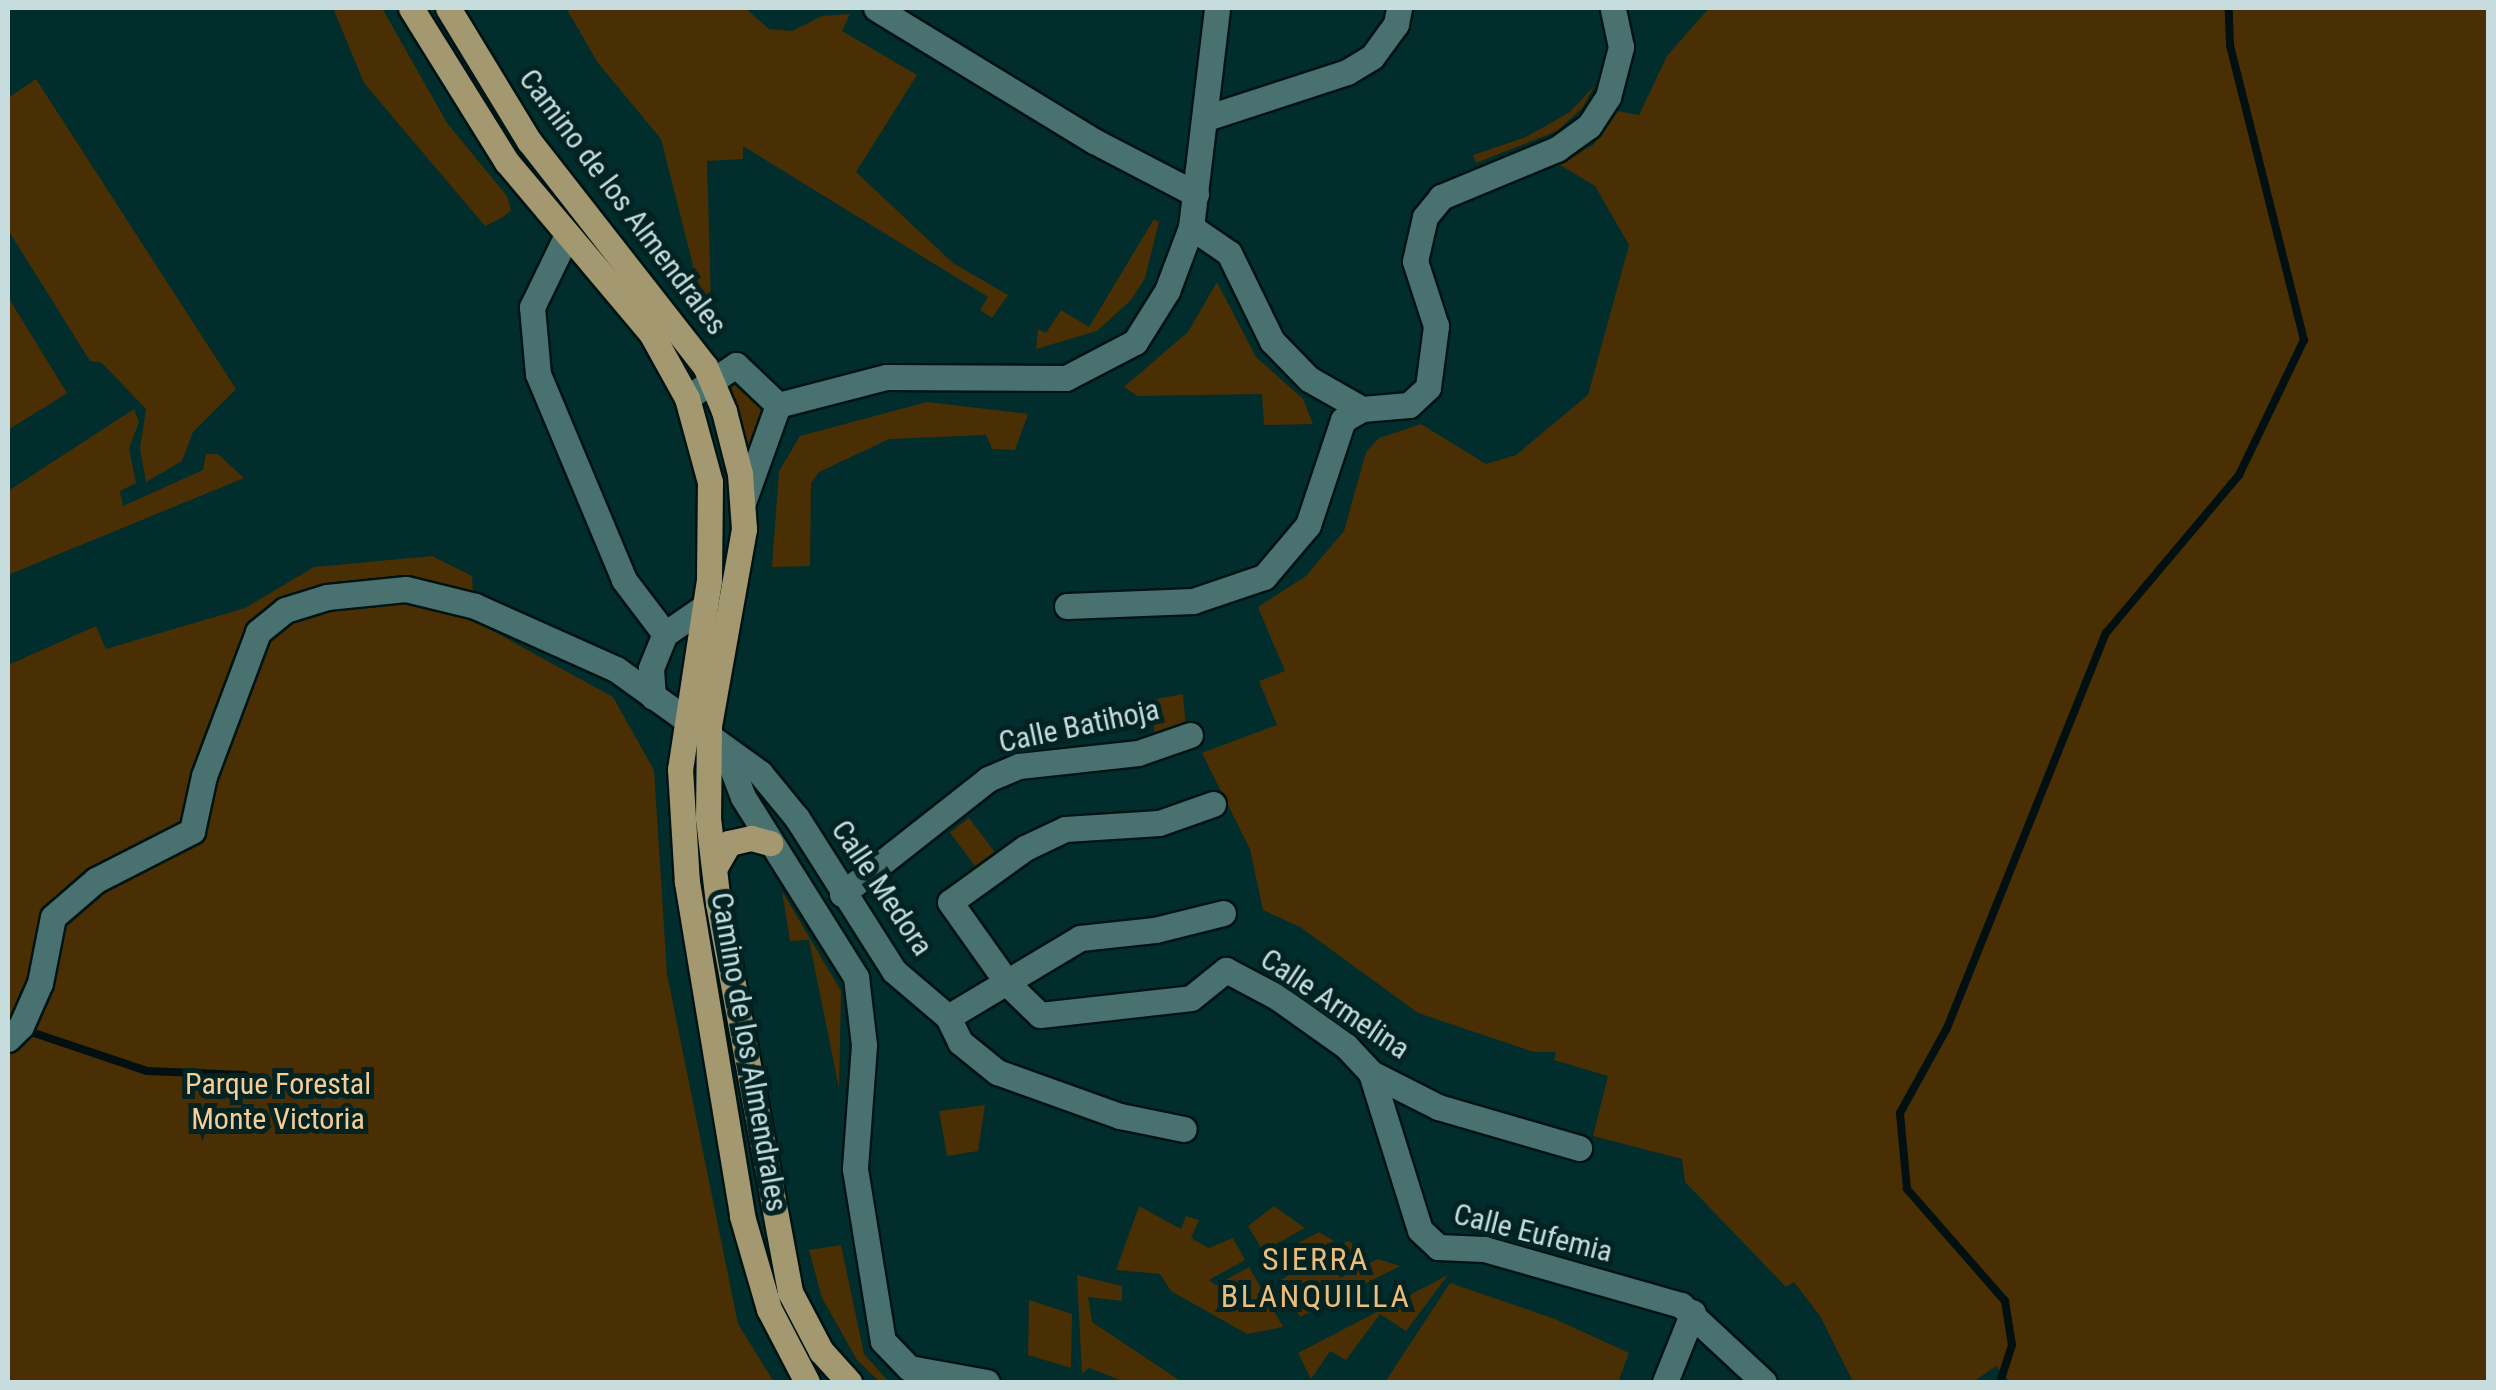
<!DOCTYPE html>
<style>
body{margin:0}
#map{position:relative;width:2496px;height:1390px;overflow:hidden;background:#012d2d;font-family:"Roboto Condensed",sans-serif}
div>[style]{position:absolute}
.green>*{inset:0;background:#492f03;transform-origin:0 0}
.stream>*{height:8px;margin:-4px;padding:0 4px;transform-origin:4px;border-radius:4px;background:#031011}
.roads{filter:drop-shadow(2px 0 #011313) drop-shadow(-2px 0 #011313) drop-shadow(0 2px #011313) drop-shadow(0 -2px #011313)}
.minor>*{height:25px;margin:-12.5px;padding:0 12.5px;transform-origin:12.5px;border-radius:12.5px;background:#487170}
.major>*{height:25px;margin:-12.5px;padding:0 12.5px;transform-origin:12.5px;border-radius:12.5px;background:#a49871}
span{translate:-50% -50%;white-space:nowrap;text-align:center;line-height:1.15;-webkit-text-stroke:10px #032222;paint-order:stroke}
.street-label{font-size:30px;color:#c7dcdc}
.park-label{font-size:30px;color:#f7cd96}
.neighbourhood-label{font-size:32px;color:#ecbc7a;letter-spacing:2.5px}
.frame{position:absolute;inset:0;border:10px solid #c7dcdc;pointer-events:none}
</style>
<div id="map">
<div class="green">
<div style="clip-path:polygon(333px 8px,382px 8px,447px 123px,507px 196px,511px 210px,503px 217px,485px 226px,364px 83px)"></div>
<div style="clip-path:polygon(566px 8px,745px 8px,769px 29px,792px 31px,822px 16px,850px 14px,842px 31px,917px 75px,856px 172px,953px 263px,1008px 295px,992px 318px,980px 310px,988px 297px,743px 146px,743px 159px,707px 161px,711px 302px,704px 303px,686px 281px,693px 265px,661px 139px,598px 63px)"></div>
<div style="clip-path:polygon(1709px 8px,2488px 8px,2488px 1382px,2010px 1382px,1996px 1366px,1973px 1382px,1853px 1382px,1820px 1316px,1794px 1282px,1786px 1287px,1685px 1182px,1682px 1159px,1593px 1136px,1608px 1076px,1554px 1060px,1556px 1052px,1534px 1052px,1418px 1013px,1300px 927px,1263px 910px,1250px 849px,1202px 753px,1277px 725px,1259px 681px,1285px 671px,1258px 607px,1306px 576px,1344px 531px,1366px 452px,1379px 438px,1421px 424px,1486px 464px,1516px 455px,1588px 395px,1629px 245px,1595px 186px,1560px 165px,1594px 144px,1618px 111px,1639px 115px,1667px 56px)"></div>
<div style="clip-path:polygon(36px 79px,236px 389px,193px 432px,182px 461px,146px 482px,140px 448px,146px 409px,102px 363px,90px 361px,8px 230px,8px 98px)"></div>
<div style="clip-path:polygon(1595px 85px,1582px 108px,1557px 131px,1476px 163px,1473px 155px,1526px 137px,1570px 112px)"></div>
<div style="clip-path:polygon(1154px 219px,1159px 222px,1145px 278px,1131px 300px,1097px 331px,1036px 349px,1038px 329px,1046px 333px,1061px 310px,1089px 327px)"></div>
<div style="clip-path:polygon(1217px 282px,1256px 357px,1303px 399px,1313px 424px,1264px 425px,1262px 394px,1137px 396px,1124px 387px,1188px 332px)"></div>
<div style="clip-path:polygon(8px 297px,67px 393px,8px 430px)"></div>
<div style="clip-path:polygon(731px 385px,744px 386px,764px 405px,756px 439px,746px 449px)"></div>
<div style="clip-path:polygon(927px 402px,1028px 414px,1015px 450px,992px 449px,986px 435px,889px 439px,819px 472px,811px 483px,810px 566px,772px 567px,779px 471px,800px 436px)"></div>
<div style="clip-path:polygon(134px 409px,139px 422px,129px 448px,136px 483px,120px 491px,123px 506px,203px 470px,206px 454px,218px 454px,244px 478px,8px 575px,8px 491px)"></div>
<div style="clip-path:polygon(432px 556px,472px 576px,475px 621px,613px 697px,654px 770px,667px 974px,738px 1324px,774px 1382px,8px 1382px,8px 665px,96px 626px,106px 649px,245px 608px,314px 567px)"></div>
<div style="clip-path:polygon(1183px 694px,1186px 728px,1155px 737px,1151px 700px)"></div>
<div style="left:969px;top:818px;width:46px;height:24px;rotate:53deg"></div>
<div style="clip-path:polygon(782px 891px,841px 991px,839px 1088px,809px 940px,790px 941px)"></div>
<div style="clip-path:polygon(985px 1105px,978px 1151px,947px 1156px,939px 1111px)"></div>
<div style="clip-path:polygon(1139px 1206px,1181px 1229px,1186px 1216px,1199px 1220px,1191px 1238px,1209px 1248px,1233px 1238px,1245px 1260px,1209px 1280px,1216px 1285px,1249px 1267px,1283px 1327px,1247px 1334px,1171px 1291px,1160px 1274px,1116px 1270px)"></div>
<div style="clip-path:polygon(1274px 1206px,1305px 1228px,1263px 1251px,1248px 1226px)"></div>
<div style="clip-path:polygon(1319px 1232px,1334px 1241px,1275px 1273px,1267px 1259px)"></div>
<div style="clip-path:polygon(1348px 1241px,1368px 1252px,1335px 1269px,1340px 1278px,1378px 1259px,1400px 1266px,1300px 1317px,1292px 1303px,1321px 1287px,1318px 1280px,1288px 1295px,1279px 1281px)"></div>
<div style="clip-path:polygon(841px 1245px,864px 1354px,889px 1382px,880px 1382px,857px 1360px,822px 1298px,809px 1250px)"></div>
<div style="clip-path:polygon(1077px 1275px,1122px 1286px,1122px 1301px,1088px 1297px,1092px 1322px,1182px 1382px,1125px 1382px,1089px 1368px,1082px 1374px)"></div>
<div style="clip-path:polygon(1448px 1275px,1406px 1331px,1380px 1314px,1346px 1360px,1330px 1351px,1311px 1379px,1298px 1353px)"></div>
<div style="clip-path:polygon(1450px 1283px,1555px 1319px,1629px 1353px,1618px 1382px,1385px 1382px)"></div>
<div style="clip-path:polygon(1029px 1300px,1072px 1314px,1071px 1368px,1028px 1355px)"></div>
</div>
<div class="stream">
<div style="left:31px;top:1032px;width:122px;rotate:18.6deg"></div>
<div style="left:147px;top:1071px;width:98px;rotate:2.3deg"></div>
<div style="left:2000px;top:1382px;width:39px;rotate:-72deg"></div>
<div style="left:2012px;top:1345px;width:45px;rotate:-99deg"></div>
<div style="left:2005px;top:1301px;width:149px;rotate:-131.2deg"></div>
<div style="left:1907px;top:1189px;width:76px;rotate:-95.3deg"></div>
<div style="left:1900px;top:1113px;width:97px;rotate:-61.1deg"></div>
<div style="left:1947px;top:1028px;width:426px;rotate:-68.1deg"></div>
<div style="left:2106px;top:633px;width:207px;rotate:-49.9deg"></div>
<div style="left:2239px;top:475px;width:150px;rotate:-64.3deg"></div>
<div style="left:2304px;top:340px;width:303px;rotate:-104.1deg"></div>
<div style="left:2230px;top:46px;width:38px;rotate:-92deg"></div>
</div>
<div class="roads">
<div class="minor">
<div style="left:876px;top:8px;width:255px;rotate:31.4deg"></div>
<div style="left:1094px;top:141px;width:115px;rotate:27.5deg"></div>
<div style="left:1206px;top:118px;width:148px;rotate:-18.1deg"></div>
<div style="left:1347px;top:72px;width:29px;rotate:-31deg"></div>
<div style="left:1372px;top:57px;width:41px;rotate:-54deg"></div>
<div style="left:1396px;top:24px;width:16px;rotate:-79deg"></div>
<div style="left:1191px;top:227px;width:46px;rotate:34.4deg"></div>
<div style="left:1229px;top:253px;width:98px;rotate:64deg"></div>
<div style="left:1272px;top:341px;width:53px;rotate:45.8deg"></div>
<div style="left:1309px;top:379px;width:61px;rotate:29.5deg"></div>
<div style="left:566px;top:237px;width:78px;rotate:115.9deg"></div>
<div style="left:532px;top:307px;width:67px;rotate:84.9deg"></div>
<div style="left:538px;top:374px;width:223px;rotate:67.3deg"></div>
<div style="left:624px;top:580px;width:68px;rotate:52.8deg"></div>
<div style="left:687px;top:398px;width:59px;rotate:-34deg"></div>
<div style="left:736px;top:365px;width:58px;rotate:43.6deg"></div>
<div style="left:778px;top:405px;width:103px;rotate:109.8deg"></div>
<div style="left:778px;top:405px;width:112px;rotate:-14.5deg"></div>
<div style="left:886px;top:377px;width:180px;rotate:0.3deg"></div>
<div style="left:1066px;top:378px;width:78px;rotate:-27.6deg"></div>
<div style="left:1135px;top:342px;width:60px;rotate:-57.9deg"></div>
<div style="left:1167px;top:291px;width:68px;rotate:-69.4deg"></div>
<div style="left:1191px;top:227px;width:221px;rotate:-83.2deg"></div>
<div style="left:1067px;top:606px;width:126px;rotate:-2.3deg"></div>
<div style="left:1193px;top:601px;width:75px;rotate:-18.7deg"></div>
<div style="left:1264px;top:577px;width:68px;rotate:-49.8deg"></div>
<div style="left:1308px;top:525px;width:111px;rotate:-71.6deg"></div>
<div style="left:1343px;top:420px;width:22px;rotate:-30deg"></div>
<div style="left:1362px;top:409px;width:47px;rotate:-4.9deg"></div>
<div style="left:1409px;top:405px;width:26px;rotate:-43deg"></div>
<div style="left:1428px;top:387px;width:62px;rotate:-82.5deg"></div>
<div style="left:1436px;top:326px;width:68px;rotate:-107.9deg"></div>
<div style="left:1415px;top:261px;width:45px;rotate:-77.2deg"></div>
<div style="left:1425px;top:217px;width:26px;rotate:-51deg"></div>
<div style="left:1441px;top:197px;width:126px;rotate:-22.5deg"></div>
<div style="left:1557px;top:149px;width:39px;rotate:-36deg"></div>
<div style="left:1589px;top:126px;width:35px;rotate:-57deg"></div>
<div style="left:1608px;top:97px;width:52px;rotate:-75.4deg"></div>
<div style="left:1621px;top:47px;width:40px;rotate:-102deg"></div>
<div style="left:653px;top:697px;width:29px;rotate:-94deg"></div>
<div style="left:651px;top:668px;width:37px;rotate:-68deg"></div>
<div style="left:665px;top:634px;width:47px;rotate:-34.7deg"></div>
<div style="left:725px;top:750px;width:50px;rotate:69deg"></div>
<div style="left:743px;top:797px;width:213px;rotate:57.9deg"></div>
<div style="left:856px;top:977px;width:68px;rotate:83.3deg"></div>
<div style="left:864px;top:1045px;width:124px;rotate:94.2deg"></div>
<div style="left:855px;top:1169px;width:174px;rotate:80.8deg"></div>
<div style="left:883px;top:1341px;width:37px;rotate:46deg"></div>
<div style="left:909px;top:1368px;width:79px;rotate:10.2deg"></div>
<div style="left:1213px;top:804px;width:57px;rotate:160.6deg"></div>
<div style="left:1159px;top:823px;width:94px;rotate:176.3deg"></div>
<div style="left:1065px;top:829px;width:44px;rotate:154.6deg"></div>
<div style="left:1025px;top:848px;width:92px;rotate:144.2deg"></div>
<div style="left:950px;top:902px;width:102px;rotate:54.6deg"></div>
<div style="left:1009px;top:985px;width:43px;rotate:44.1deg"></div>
<div style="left:1040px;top:1015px;width:152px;rotate:-6.4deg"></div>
<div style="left:1191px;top:998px;width:45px;rotate:-38.7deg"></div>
<div style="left:1226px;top:970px;width:58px;rotate:27.9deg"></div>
<div style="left:1277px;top:997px;width:85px;rotate:35.4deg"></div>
<div style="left:1346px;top:1046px;width:37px;rotate:47deg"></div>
<div style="left:1371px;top:1073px;width:75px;rotate:26.9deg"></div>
<div style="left:1438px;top:1107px;width:147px;rotate:16.2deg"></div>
<div style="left:842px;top:894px;width:186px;rotate:-38.2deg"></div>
<div style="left:988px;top:779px;width:34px;rotate:-23deg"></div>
<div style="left:1019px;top:766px;width:120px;rotate:-6.2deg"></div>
<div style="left:1138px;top:753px;width:55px;rotate:-19.1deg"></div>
<div style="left:948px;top:1017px;width:154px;rotate:-30.9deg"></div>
<div style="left:1080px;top:938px;width:75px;rotate:-6.1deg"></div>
<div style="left:1155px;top:930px;width:70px;rotate:-14deg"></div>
<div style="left:8px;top:1039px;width:18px;rotate:-45deg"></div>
<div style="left:21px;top:1026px;width:47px;rotate:-66.2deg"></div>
<div style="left:40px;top:983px;width:67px;rotate:-78.9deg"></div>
<div style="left:53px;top:917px;width:57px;rotate:-40.7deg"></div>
<div style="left:96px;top:880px;width:108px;rotate:-27deg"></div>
<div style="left:192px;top:831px;width:56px;rotate:-77.7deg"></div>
<div style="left:204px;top:776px;width:154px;rotate:-69.4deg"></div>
<div style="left:258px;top:632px;width:35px;rotate:-39deg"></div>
<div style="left:285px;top:610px;width:44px;rotate:-17.2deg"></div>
<div style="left:327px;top:597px;width:79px;rotate:-5.8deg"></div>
<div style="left:406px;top:589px;width:71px;rotate:13.8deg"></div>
<div style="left:475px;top:606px;width:154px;rotate:24.1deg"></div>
<div style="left:616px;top:669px;width:178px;rotate:35.8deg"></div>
<div style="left:760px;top:773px;width:58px;rotate:50.6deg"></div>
<div style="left:797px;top:818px;width:181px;rotate:57.6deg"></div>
<div style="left:894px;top:971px;width:71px;rotate:40.4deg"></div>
<div style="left:948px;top:1017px;width:28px;rotate:64deg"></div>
<div style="left:960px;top:1042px;width:48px;rotate:39deg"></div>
<div style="left:997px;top:1072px;width:131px;rotate:19.7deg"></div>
<div style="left:1120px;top:1116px;width:65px;rotate:11.5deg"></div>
<div style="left:1371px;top:1073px;width:164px;rotate:72.7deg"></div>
<div style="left:1420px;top:1230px;width:25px;rotate:43deg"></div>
<div style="left:1438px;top:1247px;width:46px;rotate:2.5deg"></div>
<div style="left:1484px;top:1249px;width:205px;rotate:15.9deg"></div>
<div style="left:1681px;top:1305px;width:113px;rotate:42.9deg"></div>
<div style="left:1665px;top:1382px;width:75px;rotate:-68.2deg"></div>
</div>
<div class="major">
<div style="left:411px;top:8px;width:181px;rotate:58.1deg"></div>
<div style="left:507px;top:162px;width:224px;rotate:49.9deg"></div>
<div style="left:651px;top:333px;width:74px;rotate:61deg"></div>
<div style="left:687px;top:398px;width:87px;rotate:74.7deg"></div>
<div style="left:710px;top:482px;width:98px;rotate:90.6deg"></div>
<div style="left:709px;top:580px;width:191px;rotate:98.7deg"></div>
<div style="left:680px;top:769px;width:113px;rotate:86.5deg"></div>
<div style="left:687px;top:882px;width:338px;rotate:80.6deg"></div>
<div style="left:742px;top:1216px;width:97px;rotate:73.8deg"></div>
<div style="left:769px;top:1309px;width:82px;rotate:62.5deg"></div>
<div style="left:448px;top:8px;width:156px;rotate:58.7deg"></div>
<div style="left:529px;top:141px;width:286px;rotate:52deg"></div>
<div style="left:705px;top:366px;width:49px;rotate:67.1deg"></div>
<div style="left:724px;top:411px;width:65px;rotate:75.7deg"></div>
<div style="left:740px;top:474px;width:55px;rotate:85.8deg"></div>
<div style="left:744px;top:529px;width:200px;rotate:100.1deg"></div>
<div style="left:709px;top:726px;width:92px;rotate:90.6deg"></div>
<div style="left:708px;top:818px;width:86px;rotate:83.3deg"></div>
<div style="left:718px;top:903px;width:396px;rotate:79.5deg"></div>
<div style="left:790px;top:1292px;width:67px;rotate:62.3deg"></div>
<div style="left:821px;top:1351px;width:42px;rotate:47.9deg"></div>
<div style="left:715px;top:867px;width:28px;rotate:-60deg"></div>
<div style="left:729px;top:843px;width:23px;rotate:-13deg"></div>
<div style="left:751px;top:838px;width:20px;rotate:15deg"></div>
</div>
</div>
<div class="street-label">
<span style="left:623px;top:202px;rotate:53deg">Camino de los Almendrales</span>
<span style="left:1079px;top:726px;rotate:-12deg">Calle Batihoja</span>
<span style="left:882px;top:888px;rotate:56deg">Calle Medora</span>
<span style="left:1335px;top:1004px;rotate:34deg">Calle Armelina</span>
<span style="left:749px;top:1052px;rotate:80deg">Camino de los Almendrales</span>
<span style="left:1533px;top:1233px;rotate:14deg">Calle Eufemia</span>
</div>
<div class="park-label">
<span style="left:278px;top:1101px">Parque Forestal<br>Monte Victoria</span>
</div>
<div class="neighbourhood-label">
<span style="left:1316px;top:1278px">SIERRA<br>BLANQUILLA</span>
</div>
<div class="frame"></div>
</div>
